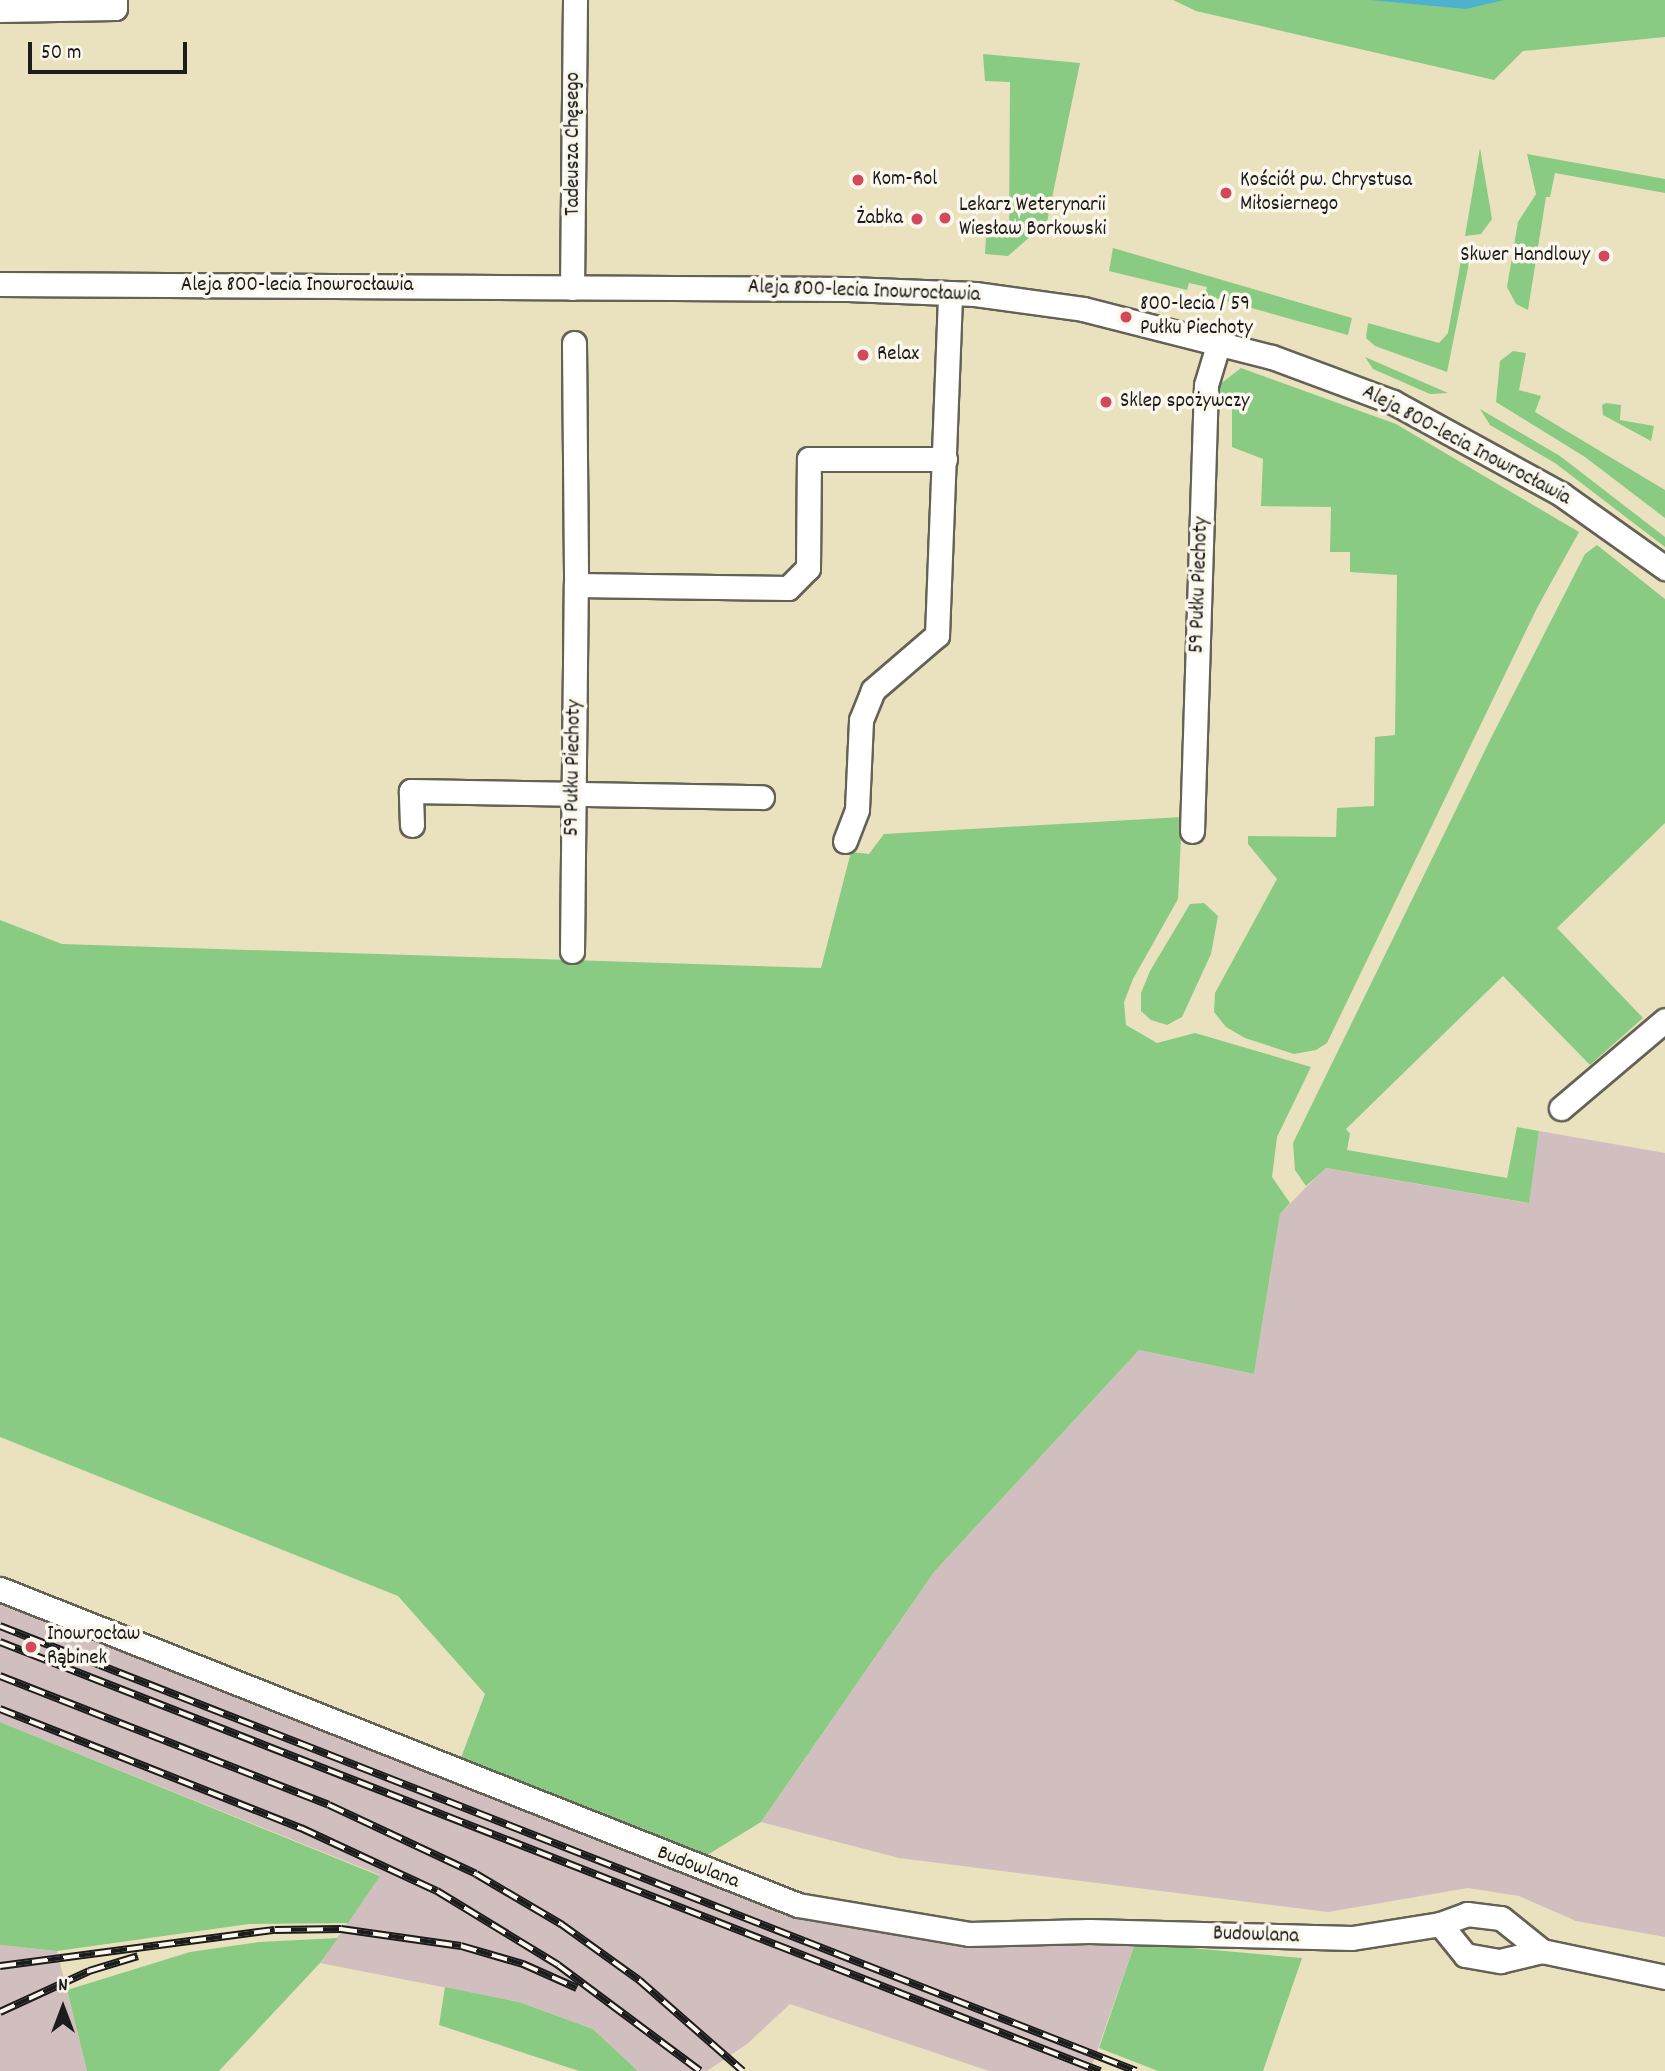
<!DOCTYPE html>
<meta charset="utf-8">
<style>
body{margin:0}
#map{position:relative;width:1665px;height:2071px;overflow:hidden;background:#eae1be;font-family:Dekko,sans-serif}
div>[style]{position:absolute}
.industrial>*{inset:0;background:#d1bfbf}
.green>*{inset:0;background:#8acb84}
.water>*{inset:0;background:#4eb1cd}
.roads{filter:drop-shadow(2px 0 #646155) drop-shadow(-2px 0 #646155) drop-shadow(0 2px #646155) drop-shadow(0 -2px #646155)}
.minor>*{height:23px;margin:-11.5px;padding:0 11.5px;transform-origin:11.5px;border-radius:11.5px;background:#fff}
.rail>*{height:8px;margin-top:-4px;transform-origin:0;background:repeating-linear-gradient(90deg,#fbf7ec 0 16px,#1c1c1c 0 32px);box-sizing:border-box;border-block:2px solid #1c1c1c}
.dots>*{width:19px;height:19px;translate:-50% -50%;box-sizing:border-box;border:4px solid #fbf7ec;border-radius:50%}
span{translate:-50% -50%;white-space:nowrap;text-align:center;line-height:1.15;-webkit-text-stroke:7px #fbf7ec;paint-order:stroke}
.street-label{font-size:21px;color:#1c1c1c}
.poi-label{font-size:21px;color:#1c1c1c}
.left{translate:0 -50%;text-align:left}
.right{translate:-100% -50%;text-align:right}
.north{position:absolute;left:28px;top:1973px;width:70px;height:70px;-webkit-text-stroke:5px #fbf7ec;paint-order:stroke;rotate:0deg;font-size:19px;font-weight:700;line-height:28px;text-align:center;color:#1c1c1c}
.north::after{content:'';display:block;margin:auto;width:24px;height:32px;background:#1c1c1c;clip-path:polygon(50% 0,100% 100%,50% 72%,0 100%)}
.scale{position:absolute;left:28px;top:42px;width:159px;height:32px;box-sizing:border-box;border:4px solid #1c1c1c;border-top:0;padding-left:9px;font-size:21px;line-height:24px;white-space:nowrap;color:#1c1c1c;-webkit-text-stroke:5px #fbf7ec;paint-order:stroke}
</style>
<div id="map">
<div class="industrial">
<div style="clip-path:polygon(1539px 1131px,1665px 1153px,1665px 1937px,1576px 1921px,1519px 1896px,1468px 1888px,1328px 1912px,899px 1858px,761px 1822px,934px 1572px,1139px 1350px,1254px 1374px,1280px 1214px,1325px 1168px,1528px 1203px)"></div>
<div style="clip-path:polygon(0 1599px,226px 1693px,713px 1885px,790px 1911px,959px 1945px,1135px 1943px,1090px 2071px,989px 2071px,790px 2004px,747px 2044px,707px 2071px,638px 2071px,593px 2029px,519px 2002px,320px 1963px,380px 1875px,0 1722px)"></div>
<div style="clip-path:polygon(0 1945px,57px 1951px,87px 2071px,0 2071px)"></div>
</div>
<div class="green">
<div style="clip-path:polygon(1173px 0,1665px 0,1665px 37px,1523px 51px,1494px 80px,1196px 11px)"></div>
<div style="clip-path:polygon(983px 54px,1080px 63px,1047px 222px,1008px 256px,985px 254px,986px 237px,1009px 237px,1010px 82px,985px 81px)"></div>
<div style="clip-path:polygon(1480px 148px,1492px 219px,1481px 234px,1465px 236px)"></div>
<div style="clip-path:polygon(1527px 154px,1665px 179px,1665px 193px,1555px 173px,1550px 197px,1546px 197px,1528px 310px,1516px 304px,1507px 287px,1518px 222px,1536px 194px)"></div>
<div style="clip-path:polygon(1113px 248px,1352px 318px,1348px 335px,1205px 295px,1207px 287px,1189px 283px,1187px 290px,1109px 271px)"></div>
<div style="clip-path:polygon(1462px 255px,1470px 258px,1447px 372px,1375px 346px,1366px 338px,1368px 323px,1439px 343px,1448px 333px)"></div>
<div style="clip-path:polygon(1513px 351px,1526px 353px,1519px 390px,1541px 396px,1535px 412px,1665px 490px,1665px 518px,1585px 457px,1496px 402px,1500px 361px)"></div>
<div style="clip-path:polygon(1365px 357px,1448px 393px,1430px 394px,1373px 369px)"></div>
<div style="clip-path:polygon(1241px 368px,1396px 424px,1579px 532px,1537px 608px,1327px 1043px,1316px 1050px,1294px 1054px,1245px 1038px,1226px 1027px,1214px 1012px,1215px 993px,1277px 879px,1248px 844px,1248px 836px,1336px 837px,1337px 808px,1374px 806px,1375px 737px,1395px 735px,1397px 575px,1350px 572px,1350px 552px,1330px 552px,1331px 507px,1261px 506px,1263px 459px,1232px 447px,1232px 409px,1216px 407px,1219px 385px)"></div>
<div style="clip-path:polygon(1606px 403px,1621px 405px,1620px 420px,1654px 426px,1651px 441px,1603px 415px,1602px 405px)"></div>
<div style="clip-path:polygon(1480px 409px,1560px 456px,1665px 537px,1665px 547px,1555px 463px,1490px 425px)"></div>
<div style="clip-path:polygon(1597px 545px,1665px 599px,1665px 823px,1557px 928px,1643px 1018px,1590px 1065px,1503px 976px,1346px 1129px,1350px 1134px,1347px 1150px,1507px 1178px,1517px 1127px,1539px 1131px,1529px 1203px,1326px 1168px,1306px 1186px,1295px 1170px,1293px 1143px,1491px 738px,1585px 554px)"></div>
<div style="clip-path:polygon(1182px 817px,1178px 899px,1133px 979px,1124px 1002px,1126px 1025px,1157px 1043px,1195px 1033px,1311px 1067px,1277px 1137px,1272px 1177px,1290px 1203px,1280px 1214px,1254px 1374px,1139px 1350px,934px 1572px,761px 1822px,704px 1857px,459px 1763px,485px 1694px,398px 1596px,0 1437px,0 920px,62px 944px,821px 968px,851px 852px,869px 854px,884px 834px)"></div>
<div style="clip-path:polygon(1204px 903px,1218px 916px,1211px 954px,1182px 1017px,1167px 1025px,1151px 1020px,1141px 1011px,1141px 993px,1150px 971px,1190px 904px)"></div>
<div style="clip-path:polygon(0 1722px,380px 1876px,348px 1923px,249px 1924px,57px 1951px,0 1945px)"></div>
<div style="clip-path:polygon(338px 1938px,320px 1963px,219px 2071px,87px 2071px,67px 1990px,190px 1952px,259px 1942px)"></div>
<div style="clip-path:polygon(1135px 1943px,1302px 1958px,1263px 2071px,1158px 2071px,1099px 2048px)"></div>
<div style="clip-path:polygon(445px 1987px,519px 2002px,593px 2029px,638px 2071px,579px 2071px,439px 2025px)"></div>
</div>
<div class="water">
<div style="clip-path:polygon(1370px 0,1504px 0,1466px 9px)"></div>
</div>
<div class="roads">
<div class="minor">
<div style="left:0;top:10px;width:115px;rotate:-1deg"></div>
<div style="left:115px;top:8px;width:8px;rotate:-90deg"></div>
<div style="left:0;top:284px;width:848px;rotate:0.34deg"></div>
<div style="left:848px;top:289px;width:127px;rotate:2.3deg"></div>
<div style="left:975px;top:294px;width:109px;rotate:7.9deg"></div>
<div style="left:1083px;top:309px;width:195px;rotate:14.3deg"></div>
<div style="left:1272px;top:357px;width:129px;rotate:20.4deg"></div>
<div style="left:1393px;top:402px;width:192px;rotate:28.7deg"></div>
<div style="left:1561px;top:494px;width:128px;rotate:35.4deg"></div>
<div style="left:572px;top:288px;width:288px;rotate:-89.4deg"></div>
<div style="left:574px;top:343px;width:242px;rotate:89.5deg"></div>
<div style="left:412px;top:825px;width:34px;rotate:-92deg"></div>
<div style="left:411px;top:791px;width:351px;rotate:1deg"></div>
<div style="left:1192px;top:831px;width:446px;rotate:-88.2deg"></div>
<div style="left:1206px;top:385px;width:45px;rotate:-73.2deg"></div>
<div style="left:845px;top:841px;width:34px;rotate:-69deg"></div>
<div style="left:857px;top:809px;width:89px;rotate:-87.4deg"></div>
<div style="left:861px;top:720px;width:32px;rotate:-68deg"></div>
<div style="left:873px;top:690px;width:84px;rotate:-40.7deg"></div>
<div style="left:937px;top:635px;width:342px;rotate:-87.8deg"></div>
<div style="left:572px;top:951px;width:366px;rotate:-89.4deg"></div>
<div style="left:576px;top:585px;width:212px;rotate:0.8deg"></div>
<div style="left:788px;top:588px;width:28px;rotate:-45deg"></div>
<div style="left:808px;top:568px;width:109px;rotate:-89.5deg"></div>
<div style="left:809px;top:459px;width:136px"></div>
<div style="left:1561px;top:1108px;width:136px;rotate:-40.2deg"></div>
<div style="left:0;top:1589px;width:858px;rotate:21.6deg"></div>
<div style="left:798px;top:1905px;width:173px;rotate:9.6deg"></div>
<div style="left:969px;top:1934px;width:120px;rotate:-1.4deg"></div>
<div style="left:1089px;top:1931px;width:263px;rotate:1.5deg"></div>
<div style="left:1352px;top:1938px;width:89px;rotate:-9deg"></div>
<div style="left:1440px;top:1924px;width:29px;rotate:-20deg"></div>
<div style="left:1467px;top:1914px;width:34px;rotate:7deg"></div>
<div style="left:1501px;top:1918px;width:53px;rotate:38.8deg"></div>
<div style="left:1542px;top:1951px;width:126px;rotate:11.9deg"></div>
<div style="left:1440px;top:1924px;width:40px;rotate:51deg"></div>
<div style="left:1465px;top:1955px;width:36px;rotate:10deg"></div>
<div style="left:1500px;top:1961px;width:43px;rotate:-13.4deg"></div>
</div>
</div>
<div class="rail">
<div style="left:0;top:1626px;width:1220px;rotate:21.39deg"></div>
<div style="left:0;top:1642px;width:1181px;rotate:21.31deg"></div>
<div style="left:0;top:1676px;width:353px;rotate:21.4deg"></div>
<div style="left:329px;top:1805px;width:162px;rotate:25.1deg"></div>
<div style="left:476px;top:1874px;width:99px;rotate:30.5deg"></div>
<div style="left:561px;top:1924px;width:96px;rotate:35.7deg"></div>
<div style="left:639px;top:1980px;width:138px;rotate:41.2deg"></div>
<div style="left:0;top:1709px;width:324px;rotate:21.6deg"></div>
<div style="left:301px;top:1828px;width:150px;rotate:24.9deg"></div>
<div style="left:437px;top:1891px;width:142px;rotate:31.4deg"></div>
<div style="left:558px;top:1965px;width:177px;rotate:36.7deg"></div>
<div style="left:0;top:1966px;width:277px;rotate:-7.5deg"></div>
<div style="left:275px;top:1930px;width:66px;rotate:-0.9deg"></div>
<div style="left:341px;top:1929px;width:121px;rotate:8.1deg"></div>
<div style="left:461px;top:1946px;width:65px;rotate:16.2deg"></div>
<div style="left:523px;top:1964px;width:59px;rotate:24deg"></div>
<div style="left:0;top:2012px;width:98px;rotate:-24.7deg"></div>
<div style="left:89px;top:1971px;width:51px;rotate:-17deg"></div>
</div>
<div class="dots">
<div style="left:858px;top:180px;background:#d1495b"></div>
<div style="left:1226px;top:193px;background:#d1495b"></div>
<div style="left:945px;top:218px;background:#d1495b"></div>
<div style="left:917px;top:219px;background:#d1495b"></div>
<div style="left:1604px;top:256px;background:#d1495b"></div>
<div style="left:1126px;top:317px;background:#d1495b"></div>
<div style="left:863px;top:355px;background:#d1495b"></div>
<div style="left:1106px;top:402px;background:#d1495b"></div>
<div style="left:31px;top:1647px;background:#d1495b"></div>
</div>
<div class="street-label">
<span style="left:574px;top:144px;rotate:-90deg">Tadeusza Chęsego</span>
<span style="left:297px;top:286px">Aleja 800-lecia Inowrocławia</span>
<span style="left:864px;top:292px;rotate:2deg">Aleja 800-lecia Inowrocławia</span>
<span style="left:1466px;top:446px;rotate:28deg">Aleja 800-lecia Inowrocławia</span>
<span style="left:1200px;top:585px;rotate:-88deg">59 Pułku Piechoty</span>
<span style="left:574px;top:768px;rotate:-89deg">59 Pułku Piechoty</span>
<span style="left:698px;top:1868px;rotate:21deg">Budowlana</span>
<span style="left:1256px;top:1936px;rotate:2deg">Budowlana</span>
</div>
<div class="poi-label">
<span class="left" style="left:872px;top:180px">Kom-Rol</span>
<span class="left" style="left:1240px;top:193px">Kościół pw. Chrystusa<br>Miłosiernego</span>
<span class="left" style="left:959px;top:218px">Lekarz Weterynarii<br>Wiesław Borkowski</span>
<span class="right" style="left:903px;top:219px">Żabka</span>
<span class="right" style="left:1590px;top:256px">Skwer Handlowy</span>
<span class="left" style="left:1140px;top:317px">800-lecia / 59<br>Pułku Piechoty</span>
<span class="left" style="left:877px;top:355px">Relax</span>
<span class="left" style="left:1120px;top:402px">Sklep spożywczy</span>
<span class="left" style="left:47px;top:1647px">Inowrocław<br>Rąbinek</span>
</div>
<div class="north">N</div>
<div class="scale">50 m</div>
</div>
